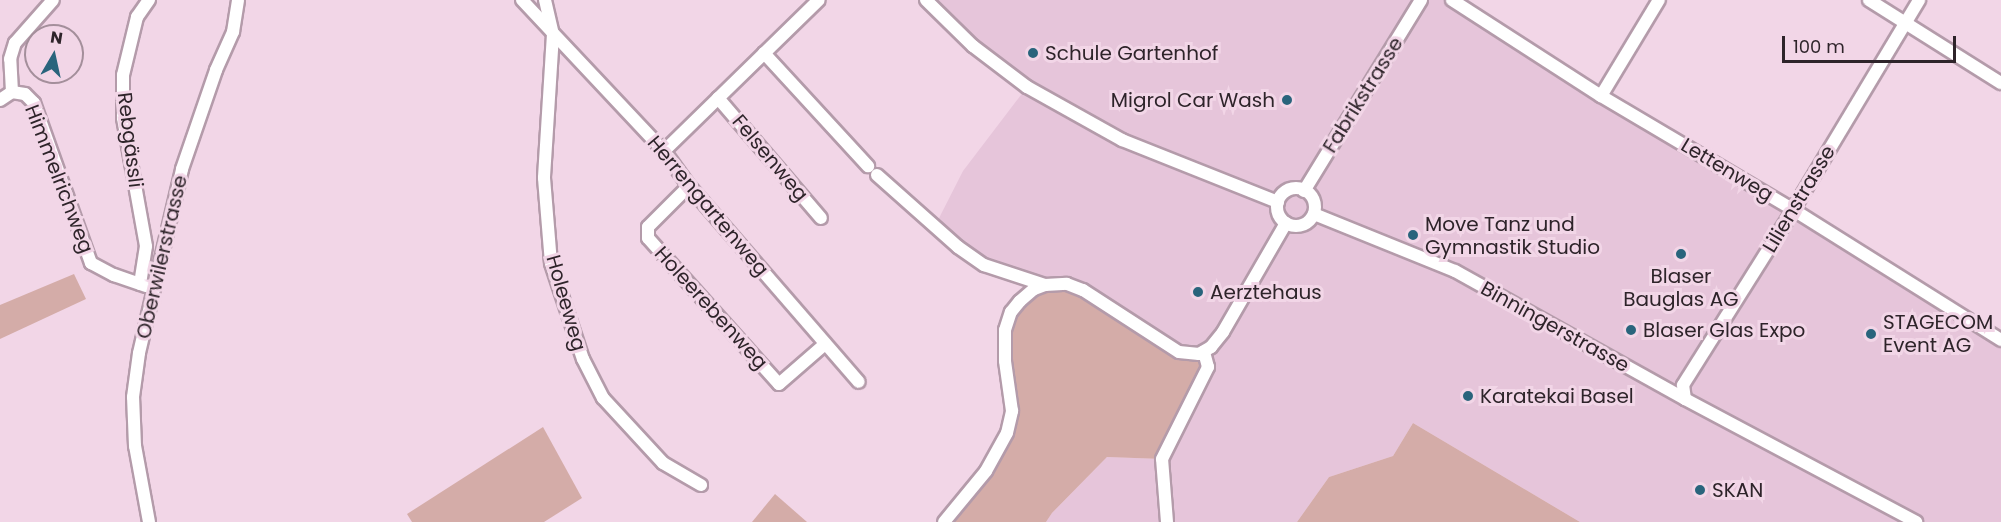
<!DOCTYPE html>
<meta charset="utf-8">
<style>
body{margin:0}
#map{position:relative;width:2001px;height:522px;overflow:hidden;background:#f2d6e7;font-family:Poppins,sans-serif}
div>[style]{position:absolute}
.built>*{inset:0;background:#e6c5da}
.green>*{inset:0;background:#d4aca8}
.roads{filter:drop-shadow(2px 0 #b49baa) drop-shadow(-2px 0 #b49baa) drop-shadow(0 2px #b49baa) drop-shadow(0 -2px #b49baa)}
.minor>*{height:12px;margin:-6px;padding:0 6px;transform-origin:6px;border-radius:6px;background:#fff}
.minor>.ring{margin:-6px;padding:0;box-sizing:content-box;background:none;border:12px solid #fff;border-radius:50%}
.dots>*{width:16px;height:16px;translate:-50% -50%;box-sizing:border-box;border:3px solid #f2d6e7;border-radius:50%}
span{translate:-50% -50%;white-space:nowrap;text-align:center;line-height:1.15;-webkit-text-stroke:6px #f2d6e7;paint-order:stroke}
.poi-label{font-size:20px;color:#2e242a}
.left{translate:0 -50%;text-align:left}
.right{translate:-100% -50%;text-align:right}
.street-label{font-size:20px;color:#2e242a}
.north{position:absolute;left:24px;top:24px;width:60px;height:60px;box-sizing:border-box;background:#f2d6e7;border:2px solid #a48f9b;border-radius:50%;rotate:9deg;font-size:16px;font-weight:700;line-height:24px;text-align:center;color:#2e242a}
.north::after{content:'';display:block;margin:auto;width:21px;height:27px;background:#29647c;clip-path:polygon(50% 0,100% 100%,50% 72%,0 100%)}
.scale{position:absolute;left:1782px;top:36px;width:174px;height:27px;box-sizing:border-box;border:3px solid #2e242a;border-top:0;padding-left:8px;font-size:18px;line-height:21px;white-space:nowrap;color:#2e242a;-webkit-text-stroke:4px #f2d6e7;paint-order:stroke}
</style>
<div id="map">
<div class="built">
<div style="clip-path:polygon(926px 0,1452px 0,2001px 340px,2001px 522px,1580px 522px,1413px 423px,1393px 456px,1329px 477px,1297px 522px,1046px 522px,1052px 513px,1107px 457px,1162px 459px,1179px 352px,1045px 285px,984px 265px,935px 226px,963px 171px,1027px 87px)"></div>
</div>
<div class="green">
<div style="clip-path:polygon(74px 274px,86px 299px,0 339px,0 305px)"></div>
<div style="clip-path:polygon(1067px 284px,1179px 352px,1204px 352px,1208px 367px,1162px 459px,1107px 457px,1052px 513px,1046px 522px,944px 522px,1007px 433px,1005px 330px,1034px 289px)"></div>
<div style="clip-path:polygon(1413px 423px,1580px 522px,1297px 522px,1329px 477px,1393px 456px)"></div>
<div style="clip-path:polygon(543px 427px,582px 498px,544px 522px,412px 522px,407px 514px)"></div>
<div style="clip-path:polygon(775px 494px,807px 522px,752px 522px)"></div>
</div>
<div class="roads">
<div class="minor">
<div style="left:522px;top:0;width:207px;rotate:46.8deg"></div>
<div style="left:664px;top:151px;width:43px;rotate:54.5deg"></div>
<div style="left:689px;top:186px;width:259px;rotate:49.1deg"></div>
<div style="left:545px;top:0;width:35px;rotate:77deg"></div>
<div style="left:553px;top:34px;width:144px;rotate:93.6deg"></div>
<div style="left:544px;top:178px;width:85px;rotate:85.3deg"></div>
<div style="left:551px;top:263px;width:101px;rotate:71.6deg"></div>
<div style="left:583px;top:359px;width:44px;rotate:62.9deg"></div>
<div style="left:603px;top:398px;width:88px;rotate:47.3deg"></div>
<div style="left:663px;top:463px;width:44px;rotate:30.1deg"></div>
<div style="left:926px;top:0;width:66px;rotate:44.4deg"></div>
<div style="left:973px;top:46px;width:68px;rotate:37.2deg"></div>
<div style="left:1027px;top:87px;width:109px;rotate:29.2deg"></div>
<div style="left:1122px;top:140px;width:168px;rotate:21.7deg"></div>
<div style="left:1452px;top:0;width:177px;rotate:32.8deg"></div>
<div style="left:1601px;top:96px;width:228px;rotate:30.6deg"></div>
<div style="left:1797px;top:212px;width:241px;rotate:32.1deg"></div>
<div style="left:1869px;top:0;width:156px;rotate:32.2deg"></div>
<div style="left:764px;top:53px;width:154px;rotate:47.4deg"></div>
<div style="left:12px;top:92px;width:33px;rotate:-93deg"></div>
<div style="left:10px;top:59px;width:17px;rotate:-73deg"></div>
<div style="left:15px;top:43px;width:57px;rotate:-48.5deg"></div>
<div style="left:1601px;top:96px;width:112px;rotate:-58.9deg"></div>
<div style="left:718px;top:98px;width:158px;rotate:49.4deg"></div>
<div style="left:0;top:100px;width:14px;rotate:-34deg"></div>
<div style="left:12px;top:92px;width:13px;rotate:9deg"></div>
<div style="left:25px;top:94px;width:13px;rotate:45deg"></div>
<div style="left:34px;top:103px;width:170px;rotate:70.4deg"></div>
<div style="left:91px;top:263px;width:26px;rotate:28deg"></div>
<div style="left:114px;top:275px;width:34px;rotate:19deg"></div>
<div style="left:664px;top:151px;width:216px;rotate:-44.3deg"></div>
<div style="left:877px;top:175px;width:108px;rotate:41.6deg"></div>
<div style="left:958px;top:247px;width:32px;rotate:35deg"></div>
<div style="left:984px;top:265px;width:64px;rotate:18.2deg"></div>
<div style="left:689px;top:186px;width:58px;rotate:135deg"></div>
<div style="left:648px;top:227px;width:11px;rotate:90deg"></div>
<div style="left:648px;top:238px;width:196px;rotate:48.1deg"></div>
<div style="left:779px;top:384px;width:61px;rotate:-41deg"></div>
<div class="ring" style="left:1277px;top:188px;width:26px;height:26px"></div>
<div style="left:1304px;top:191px;width:224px;rotate:-58.5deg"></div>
<div style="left:1314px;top:214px;width:152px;rotate:22deg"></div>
<div style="left:1455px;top:271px;width:263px;rotate:29.1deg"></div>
<div style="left:1685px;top:399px;width:262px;rotate:28deg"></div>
<div style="left:140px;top:284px;width:38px;rotate:-81deg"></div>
<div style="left:146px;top:246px;width:130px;rotate:-100.2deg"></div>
<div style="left:123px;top:118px;width:43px;rotate:-90deg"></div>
<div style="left:123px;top:75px;width:60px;rotate:-76.4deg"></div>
<div style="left:137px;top:17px;width:21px;rotate:-55deg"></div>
<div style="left:1685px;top:399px;width:14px;rotate:-98deg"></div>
<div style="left:1683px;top:385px;width:207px;rotate:-57.8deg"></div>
<div style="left:1793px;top:210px;width:245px;rotate:-59deg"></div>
<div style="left:149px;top:522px;width:77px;rotate:-100.4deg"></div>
<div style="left:135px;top:446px;width:49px;rotate:-92.3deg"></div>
<div style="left:133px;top:397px;width:44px;rotate:-82.2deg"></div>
<div style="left:139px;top:353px;width:189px;rotate:-76.8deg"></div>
<div style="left:182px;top:169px;width:105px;rotate:-71deg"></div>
<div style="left:216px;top:70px;width:42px;rotate:-65.9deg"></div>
<div style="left:233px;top:32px;width:32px;rotate:-81deg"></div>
<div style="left:944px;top:522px;width:66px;rotate:-50.5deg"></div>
<div style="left:986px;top:471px;width:43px;rotate:-61.1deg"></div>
<div style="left:1007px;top:433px;width:23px;rotate:-77deg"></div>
<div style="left:1012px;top:411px;width:50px;rotate:-98deg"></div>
<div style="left:1005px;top:361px;width:31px;rotate:-90deg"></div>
<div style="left:1005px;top:330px;width:19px;rotate:-72deg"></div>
<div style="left:1011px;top:312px;width:14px;rotate:-51deg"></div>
<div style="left:1020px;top:301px;width:18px;rotate:-41deg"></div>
<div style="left:1034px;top:289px;width:12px;rotate:-20deg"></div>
<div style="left:1045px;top:285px;width:22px;rotate:-3deg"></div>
<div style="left:1067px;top:284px;width:17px;rotate:21deg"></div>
<div style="left:1083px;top:290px;width:114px;rotate:32.9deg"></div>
<div style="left:1179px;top:352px;width:20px;rotate:6deg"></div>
<div style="left:1199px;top:354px;width:14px;rotate:-30deg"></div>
<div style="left:1211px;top:347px;width:19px;rotate:-51deg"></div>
<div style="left:1223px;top:332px;width:126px;rotate:-60deg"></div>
<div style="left:1167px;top:522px;width:63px;rotate:-94.5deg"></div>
<div style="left:1162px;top:459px;width:103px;rotate:-63.4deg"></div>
<div style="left:1208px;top:367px;width:16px;rotate:-105deg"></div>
</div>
</div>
<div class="dots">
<div style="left:1033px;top:53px;background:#29647c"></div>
<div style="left:1287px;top:100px;background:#29647c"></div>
<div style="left:1413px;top:235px;background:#29647c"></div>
<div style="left:1681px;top:254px;background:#29647c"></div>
<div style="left:1198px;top:292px;background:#29647c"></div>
<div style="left:1631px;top:330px;background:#29647c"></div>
<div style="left:1871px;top:334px;background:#29647c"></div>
<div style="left:1468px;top:396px;background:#29647c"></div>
<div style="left:1700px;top:490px;background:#29647c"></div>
</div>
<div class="poi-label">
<span class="left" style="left:1045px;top:53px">Schule Gartenhof</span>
<span class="right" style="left:1275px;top:100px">Migrol Car Wash</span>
<span class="left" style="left:1425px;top:236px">Move Tanz und<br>Gymnastik Studio</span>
<span style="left:1681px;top:288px">Blaser<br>Bauglas AG</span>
<span class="left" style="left:1210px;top:292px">Aerztehaus</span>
<span class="left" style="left:1883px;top:334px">STAGECOM<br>Event AG</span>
<span class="left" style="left:1643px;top:330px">Blaser Glas Expo</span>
<span class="left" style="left:1480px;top:396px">Karatekai Basel</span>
<span class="left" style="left:1712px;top:490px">SKAN</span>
</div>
<div class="street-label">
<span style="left:1363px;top:95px;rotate:-58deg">Fabrikstrasse</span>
<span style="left:130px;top:140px;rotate:83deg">Rebgässli</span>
<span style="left:770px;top:158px;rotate:50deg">Felsenweg</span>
<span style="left:1727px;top:170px;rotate:31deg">Lettenweg</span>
<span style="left:59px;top:179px;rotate:69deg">Himmelrichweg</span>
<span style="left:1799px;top:199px;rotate:-59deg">Lilienstrasse</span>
<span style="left:708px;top:206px;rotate:50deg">Herrengartenweg</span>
<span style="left:162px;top:257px;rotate:-77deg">Oberwilerstrasse</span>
<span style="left:566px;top:303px;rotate:74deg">Holeeweg</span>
<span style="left:711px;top:308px;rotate:48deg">Holeerebenweg</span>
<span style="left:1555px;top:327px;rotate:29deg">Binningerstrasse</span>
</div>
<div class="north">N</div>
<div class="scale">100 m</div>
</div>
